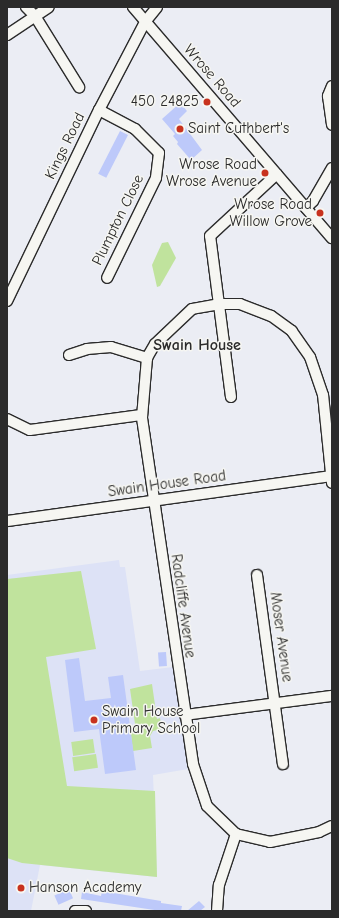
<!DOCTYPE html>
<style>
body{margin:0}
#map{position:relative;width:339px;height:918px;overflow:hidden;background:#ebedf4;font-family:"Comic Neue",sans-serif}
div>[style]{position:absolute}
.built>*{inset:0;background:#dde2f6}
.green>*{inset:0;background:#c0e39d;transform-origin:0 0}
.building>*{inset:0;background:#bdc9fa;transform-origin:0 0}
.roads{filter:drop-shadow(1px 0 #2b2b2b) drop-shadow(-1px 0 #2b2b2b) drop-shadow(0 1px #2b2b2b) drop-shadow(0 -1px #2b2b2b)}
.minor>*{height:10px;margin:-5px;padding:0 5px;transform-origin:5px;border-radius:5px;background:#f6f6f2}
.dots>*{width:11px;height:11px;translate:-50% -50%;box-sizing:border-box;border:2px solid #f6f6f2;border-radius:50%}
span{translate:-50% -50%;white-space:nowrap;text-align:center;line-height:1.15;-webkit-text-stroke:3px #f6f6f2;paint-order:stroke}
.street-label{font-size:15px;color:#2b2b2b}
.poi-label{font-size:15px;color:#2b2b2b}
.right{translate:-100% -50%;text-align:right}
.left{translate:0 -50%;text-align:left}
.neighbourhood-label{font-size:16px;color:#2b2b2b;font-weight:700}
.frame{position:absolute;inset:0;border:8px solid #2b2b2b;pointer-events:none}
</style>
<div id="map">
<div class="built">
<div style="clip-path:polygon(119px 560px,120px 567px,125px 567px,140px 671px,173px 667px,188px 769px,153px 775px,157px 877px,40px 865px,31px 911px,7px 911px,7px 575px)"></div>
</div>
<div class="green">
<div style="clip-path:polygon(168px 242px,176px 258px,160px 286px,157px 287px,152px 265px,162px 243px)"></div>
<div style="clip-path:polygon(81px 571px,96px 649px,46px 657px,67px 786px,155px 791px,157px 877px,22px 863px,7px 858px,7px 579px)"></div>
<div style="clip-path:polygon(152px 684px,157px 719px,160px 718px,162px 729px,153px 731px,150px 736px,152px 748px,133px 751px,130px 728px,135px 724px,130px 689px)"></div>
<div style="left:93px;top:739px;width:14px;height:22px;rotate:82deg"></div>
<div style="left:96px;top:754px;width:14px;height:24px;rotate:82deg"></div>
</div>
<div class="building">
<div style="clip-path:polygon(180px 103px,187px 111px,179px 119px,202px 150px,191px 160px,177px 144px,178px 142px,173px 136px,175px 134px,162px 119px)"></div>
<div style="left:120px;top:131px;width:9px;height:48px;rotate:27deg"></div>
<div style="left:166px;top:652px;width:14px;height:8px;rotate:86deg"></div>
<div style="clip-path:polygon(79px 658px,85px 701px,111px 698px,108px 677px,123px 675px,136px 770px,105px 774px,99px 729px,74px 732px,65px 660px)"></div>
<div style="left:69px;top:889px;width:10px;height:16px;rotate:66deg"></div>
<div style="clip-path:polygon(102px 891px,161px 901px,161px 903px,182px 906px,181px 911px,161px 911px,81px 899px,82px 892px,101px 896px)"></div>
<div style="clip-path:polygon(199px 901px,205px 907px,200px 911px,187px 911px)"></div>
</div>
<div class="roads">
<div class="minor">
<div style="left:26px;top:7px;width:13px;rotate:45deg"></div>
<div style="left:35px;top:16px;width:84px;rotate:58.2deg"></div>
<div style="left:133px;top:7px;width:305px;rotate:49.3deg"></div>
<div style="left:7px;top:35px;width:50px;rotate:-33.7deg"></div>
<div style="left:332px;top:86px;width:11px;rotate:112deg"></div>
<div style="left:328px;top:96px;width:29px;rotate:82deg"></div>
<div style="left:99px;top:110px;width:41px;rotate:27.8deg"></div>
<div style="left:135px;top:129px;width:34px;rotate:45deg"></div>
<div style="left:159px;top:153px;width:25px;rotate:97deg"></div>
<div style="left:156px;top:178px;width:111px;rotate:116.1deg"></div>
<div style="left:306px;top:208px;width:10px;rotate:-45deg"></div>
<div style="left:313px;top:201px;width:38px;rotate:-60deg"></div>
<div style="left:7px;top:301px;width:212px;rotate:-64.3deg"></div>
<div style="left:99px;top:110px;width:99px;rotate:-62.4deg"></div>
<div style="left:145px;top:22px;width:19px;rotate:-51deg"></div>
<div style="left:69px;top:355px;width:19px;rotate:-18deg"></div>
<div style="left:87px;top:349px;width:24px;rotate:-5deg"></div>
<div style="left:111px;top:347px;width:38px;rotate:17deg"></div>
<div style="left:231px;top:397px;width:162px;rotate:-97.4deg"></div>
<div style="left:210px;top:236px;width:91px;rotate:-42.8deg"></div>
<div style="left:7px;top:419px;width:25px;rotate:26deg"></div>
<div style="left:30px;top:430px;width:112px;rotate:-7.7deg"></div>
<div style="left:332px;top:483px;width:88px;rotate:-95.8deg"></div>
<div style="left:323px;top:395px;width:40px;rotate:-108.9deg"></div>
<div style="left:310px;top:357px;width:32px;rotate:-125deg"></div>
<div style="left:292px;top:331px;width:26px;rotate:-144deg"></div>
<div style="left:271px;top:316px;width:33px;rotate:-159deg"></div>
<div style="left:240px;top:304px;width:20px;rotate:180deg"></div>
<div style="left:220px;top:304px;width:28px;rotate:170deg"></div>
<div style="left:192px;top:309px;width:51px;rotate:136.6deg"></div>
<div style="left:155px;top:344px;width:16px;rotate:120deg"></div>
<div style="left:147px;top:358px;width:60px;rotate:94.8deg"></div>
<div style="left:142px;top:418px;width:350px;rotate:81.6deg"></div>
<div style="left:193px;top:764px;width:44px;rotate:71.6deg"></div>
<div style="left:207px;top:806px;width:40px;rotate:44deg"></div>
<div style="left:236px;top:834px;width:35px;rotate:13deg"></div>
<div style="left:270px;top:842px;width:50px;rotate:-11.5deg"></div>
<div style="left:319px;top:832px;width:14px;rotate:-25deg"></div>
<div style="left:7px;top:521px;width:328px;rotate:-7.9deg"></div>
<div style="left:257px;top:575px;width:191px;rotate:82.2deg"></div>
<div style="left:185px;top:715px;width:148px;rotate:-7.4deg"></div>
<div style="left:75px;top:911px;width:11px"></div>
<div style="left:217px;top:911px;width:26px;rotate:-86deg"></div>
<div style="left:219px;top:885px;width:54px;rotate:-71.6deg"></div>
</div>
</div>
<div class="dots">
<div style="left:207px;top:102px;background:#c8321e"></div>
<div style="left:180px;top:129px;background:#c8321e"></div>
<div style="left:265px;top:173px;background:#c8321e"></div>
<div style="left:320px;top:213px;background:#c8321e"></div>
<div style="left:94px;top:720px;background:#c8321e"></div>
<div style="left:21px;top:888px;background:#c8321e"></div>
</div>
<div class="street-label">
<span style="left:212px;top:76px;rotate:49deg">Wrose Road</span>
<span style="left:65px;top:146px;rotate:-64deg">Kings Road</span>
<span style="left:118px;top:220px;rotate:-64deg">Plumpton Close</span>
<span style="left:167px;top:484px;rotate:-8deg">Swain House Road</span>
<span style="left:183px;top:606px;rotate:82deg">Radcliffe Avenue</span>
<span style="left:281px;top:637px;rotate:82deg">Moser Avenue</span>
</div>
<div class="poi-label">
<span class="right" style="left:199px;top:102px">450 24825</span>
<span class="left" style="left:188px;top:129px">Saint Cuthbert's</span>
<span class="right" style="left:257px;top:173px">Wrose Road<br>Wrose Avenue</span>
<span class="right" style="left:312px;top:213px">Wrose Road<br>Willow Grove</span>
<span class="left" style="left:102px;top:720px">Swain House<br>Primary School</span>
<span class="left" style="left:29px;top:888px">Hanson Academy</span>
</div>
<div class="neighbourhood-label">
<span style="left:197px;top:345px">Swain House</span>
</div>
<div class="frame"></div>
</div>
